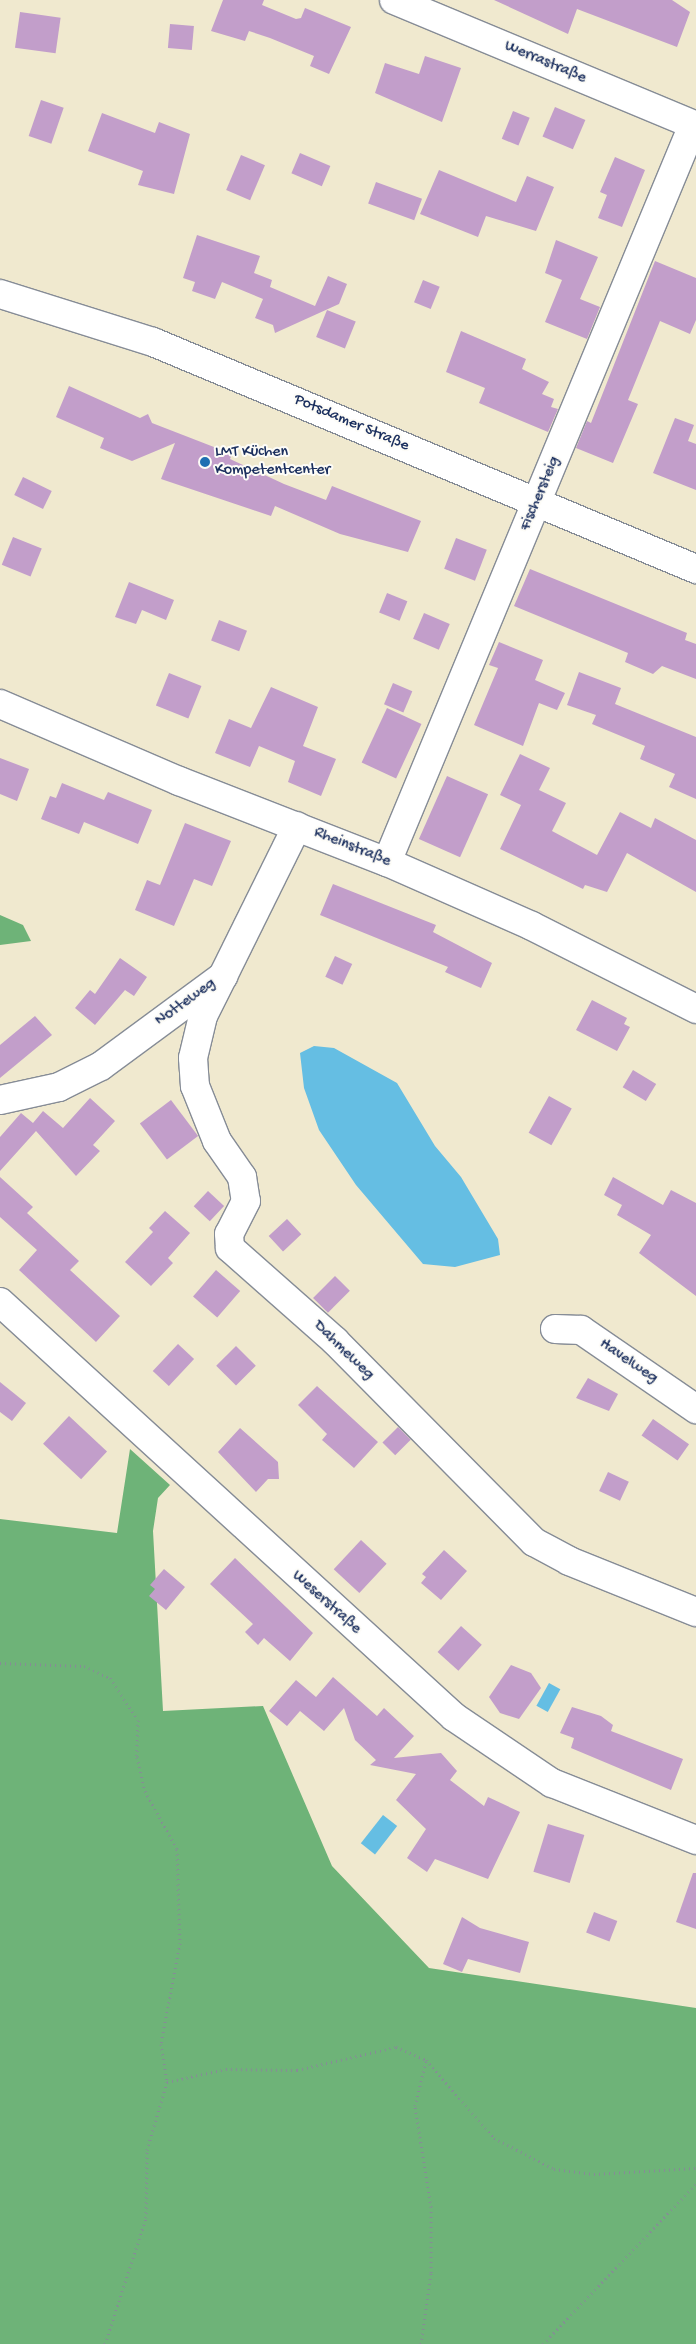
<!DOCTYPE html>
<meta charset="utf-8">
<style>
body{margin:0}
#map{position:relative;width:696px;height:2344px;overflow:hidden;background:#f0e9cf;font-family:"Gochi Hand",sans-serif}
div>[style]{position:absolute}
.forest>*{inset:0;background:#6eb378}
.water>*{inset:0;background:#65bee3;transform-origin:0 0}
.building>*{inset:0;background:#c29eca;transform-origin:0 0}
.path>*{height:3px;margin-top:-1.5px;transform-origin:0;background:repeating-linear-gradient(90deg,#868c96 0 1px,transparent 0 5px)}
.roads{filter:drop-shadow(1px 0 #868c96) drop-shadow(-1px 0 #868c96) drop-shadow(0 1px #868c96) drop-shadow(0 -1px #868c96)}
.street>*{height:28px;margin:-14px;padding:0 14px;transform-origin:14px;border-radius:14px;background:#fff}
.secondary>*{height:28px;margin:-14px;padding:0 14px;transform-origin:14px;border-radius:14px;background:#fff}
.dots>*{width:14px;height:14px;translate:-50% -50%;box-sizing:border-box;border:2px solid #fdfcf7;border-radius:50%}
span{translate:-50% -50%;white-space:nowrap;text-align:center;line-height:1.15;-webkit-text-stroke:4px #fdfcf7;paint-order:stroke}
.street-label{font-size:16px;color:#1b2f5e}
.poi-label{font-size:16px;color:#1b2f5e}
.left{translate:0 -50%;text-align:left}
</style>
<div id="map">
<div class="forest">
<div style="clip-path:polygon(0 915px,23px 925px,31px 941px,0 945px)"></div>
<div style="clip-path:polygon(130px 1449px,170px 1485px,158px 1498px,153px 1531px,163px 1711px,263px 1706px,332px 1866px,429px 1968px,696px 2008px,696px 2344px,0 2344px,0 1519px,117px 1533px)"></div>
</div>
<div class="water">
<div style="clip-path:polygon(314px 1046px,334px 1048px,397px 1083px,435px 1146px,461px 1177px,498px 1239px,500px 1255px,455px 1267px,423px 1264px,356px 1185px,319px 1130px,304px 1088px,300px 1053px)"></div>
<div style="left:549px;top:1683px;width:13px;height:26px;rotate:29deg"></div>
<div style="left:383px;top:1815px;width:18px;height:36px;rotate:38deg"></div>
</div>
<div class="building">
<div style="clip-path:polygon(223px 0,264px 0,262px 5px,296px 19px,301px 18px,305px 8px,351px 27px,329px 74px,310px 66px,314px 56px,270px 38px,249px 31px,245px 41px,211px 31px)"></div>
<div style="clip-path:polygon(494px 0,672px 0,690px 12px,677px 47px,577px 9px,568px 34px)"></div>
<div style="left:20px;top:12px;width:41px;height:36px;rotate:8deg"></div>
<div style="left:170px;top:24px;width:24px;height:24px;rotate:5deg"></div>
<div style="clip-path:polygon(425px 56px,461px 68px,442px 122px,375px 93px,385px 63px,419px 74px)"></div>
<div style="left:41px;top:100px;width:24px;height:38px;rotate:19deg"></div>
<div style="left:555px;top:107px;width:33px;height:32px;rotate:23deg"></div>
<div style="left:513px;top:111px;width:18px;height:30px;rotate:22deg"></div>
<div style="clip-path:polygon(102px 113px,155px 133px,159px 122px,190px 134px,174px 194px,138px 185px,143px 171px,88px 151px)"></div>
<div style="left:300px;top:153px;width:33px;height:22px;rotate:23deg"></div>
<div style="left:241px;top:155px;width:26px;height:38px;rotate:23deg"></div>
<div style="clip-path:polygon(615px 157px,645px 170px,622px 227px,598px 218px,607px 195px,600px 192px)"></div>
<div style="clip-path:polygon(439px 170px,516px 202px,527px 176px,554px 187px,536px 231px,486px 216px,478px 237px,420px 214px)"></div>
<div style="left:376px;top:182px;width:49px;height:23px;rotate:20deg"></div>
<div style="clip-path:polygon(197px 235px,260px 256px,254px 273px,272px 280px,270px 287px,315px 306px,328px 276px,347px 284px,339px 304px,275px 333px,273px 325px,255px 318px,263px 299px,222px 282px,215px 299px,192px 291px,195px 282px,183px 278px)"></div>
<div style="clip-path:polygon(556px 240px,598px 257px,580px 299px,600px 307px,587px 339px,545px 322px,562px 280px,545px 273px)"></div>
<div style="clip-path:polygon(655px 261px,696px 278px,696px 320px,690px 334px,660px 321px,628px 400px,638px 404px,613px 463px,576px 448px,587px 421px,591px 423px)"></div>
<div style="left:423px;top:280px;width:18px;height:24px;rotate:22deg"></div>
<div style="left:327px;top:310px;width:31px;height:29px;rotate:22deg"></div>
<div style="clip-path:polygon(461px 331px,526px 359px,522px 369px,549px 382px,542px 394px,554px 399px,551px 407px,558px 409px,548px 432px,479px 403px,485px 388px,446px 372px)"></div>
<div style="clip-path:polygon(69px 386px,140px 418px,148px 414px,152px 423px,232px 454px,230px 459px,284px 484px,326px 500px,332px 486px,421px 521px,408px 552px,340px 534px,275px 506px,271px 516px,161px 479px,175px 443px,132px 461px,100px 448px,104px 438px,56px 417px)"></div>
<div style="clip-path:polygon(675px 418px,694px 425px,688px 441px,696px 444px,696px 490px,653px 473px)"></div>
<div style="left:23px;top:477px;width:32px;height:20px;rotate:26deg"></div>
<div style="left:13px;top:537px;width:31px;height:30px;rotate:22deg"></div>
<div style="left:456px;top:538px;width:33px;height:33px;rotate:21deg"></div>
<div style="clip-path:polygon(530px 569px,687px 633px,685px 640px,696px 644px,696px 679px,662px 666px,653px 674px,625px 662px,628px 653px,514px 606px)"></div>
<div style="clip-path:polygon(129px 582px,174px 600px,166px 620px,142px 610px,136px 624px,115px 617px)"></div>
<div style="left:387px;top:593px;width:22px;height:21px;rotate:22deg"></div>
<div style="left:424px;top:613px;width:28px;height:28px;rotate:23deg"></div>
<div style="left:219px;top:620px;width:30px;height:22px;rotate:21deg"></div>
<div style="clip-path:polygon(499px 642px,543px 660px,535px 680px,565px 693px,557px 710px,539px 703px,523px 746px,474px 725px,498px 668px,489px 665px)"></div>
<div style="clip-path:polygon(579px 672px,621px 688px,615px 704px,696px 737px,696px 799px,669px 787px,675px 774px,640px 759px,645px 746px,592px 724px,596px 715px,567px 705px)"></div>
<div style="left:169px;top:673px;width:35px;height:35px;rotate:22deg"></div>
<div style="left:393px;top:683px;width:21px;height:23px;rotate:23deg"></div>
<div style="clip-path:polygon(271px 687px,318px 707px,303px 746px,336px 759px,321px 796px,288px 782px,295px 761px,259px 746px,250px 767px,215px 753px,229px 719px,251px 728px)"></div>
<div style="left:387px;top:708px;width:38px;height:60px;rotate:25deg"></div>
<div style="clip-path:polygon(520px 754px,550px 768px,539px 790px,566px 803px,552px 831px,597px 855px,620px 812px,651px 828px,655px 818px,696px 840px,696px 892px,627px 853px,607px 892px,585px 885px,583px 889px,500px 849px,521px 805px,500px 795px)"></div>
<div style="clip-path:polygon(0 758px,29px 769px,17px 801px,0 794px)"></div>
<div style="left:447px;top:776px;width:45px;height:69px;rotate:24deg"></div>
<div style="clip-path:polygon(62px 783px,104px 800px,108px 792px,152px 810px,138px 844px,84px 822px,79px 834px,41px 819px,50px 796px,56px 798px)"></div>
<div style="clip-path:polygon(185px 823px,231px 841px,212px 886px,194px 879px,174px 926px,135px 910px,147px 880px,160px 885px)"></div>
<div style="clip-path:polygon(333px 884px,436px 925px,433px 932px,492px 963px,481px 988px,445px 972px,448px 967px,320px 915px)"></div>
<div style="left:335px;top:956px;width:19px;height:23px;rotate:25deg"></div>
<div style="clip-path:polygon(120px 958px,147px 977px,134px 996px,125px 990px,95px 1025px,75px 1008px,90px 990px,95px 994px)"></div>
<div style="clip-path:polygon(592px 1000px,627px 1018px,624px 1024px,630px 1027px,617px 1051px,576px 1030px)"></div>
<div style="clip-path:polygon(35px 1016px,52px 1035px,0 1078px,0 1045px)"></div>
<div style="left:633px;top:1070px;width:27px;height:20px;rotate:31deg"></div>
<div style="left:549px;top:1096px;width:26px;height:42px;rotate:29deg"></div>
<div style="clip-path:polygon(90px 1098px,115px 1121px,93px 1145px,100px 1151px,76px 1176px,36px 1131px,0 1171px,0 1137px,21px 1113px,33px 1123px,43px 1111px,63px 1128px)"></div>
<div style="left:171px;top:1100px;width:45px;height:39px;rotate:53deg"></div>
<div style="clip-path:polygon(0 1177px,33px 1207px,27px 1213px,79px 1261px,70px 1270px,120px 1316px,96px 1342px,19px 1270px,37px 1250px,0 1217px)"></div>
<div style="clip-path:polygon(613px 1177px,663px 1205px,671px 1190px,696px 1203px,696px 1296px,639px 1253px,651px 1235px,617px 1215px,622px 1205px,604px 1195px)"></div>
<div style="left:208px;top:1191px;width:22px;height:21px;rotate:43deg"></div>
<div style="clip-path:polygon(165px 1211px,190px 1233px,168px 1258px,173px 1263px,151px 1286px,125px 1262px,153px 1232px,149px 1228px)"></div>
<div style="left:287px;top:1219px;width:21px;height:25px;rotate:47deg"></div>
<div style="left:216px;top:1270px;width:32px;height:35px;rotate:41deg"></div>
<div style="left:335px;top:1276px;width:21px;height:31px;rotate:45deg"></div>
<div style="left:178px;top:1344px;width:22px;height:37px;rotate:43deg"></div>
<div style="left:236px;top:1346px;width:28px;height:28px;rotate:45deg"></div>
<div style="clip-path:polygon(588px 1378px,618px 1394px,609px 1411px,576px 1398px)"></div>
<div style="clip-path:polygon(0 1382px,26px 1403px,12px 1421px,0 1412px)"></div>
<div style="clip-path:polygon(317px 1386px,378px 1442px,354px 1468px,322px 1440px,327px 1434px,298px 1405px)"></div>
<div style="left:69px;top:1416px;width:52px;height:38px;rotate:43deg"></div>
<div style="left:653px;top:1419px;width:44px;height:20px;rotate:35deg"></div>
<div style="left:398px;top:1427px;width:18px;height:22px;rotate:45deg"></div>
<div style="clip-path:polygon(240px 1428px,278px 1462px,279px 1479px,268px 1479px,256px 1492px,218px 1452px)"></div>
<div style="left:608px;top:1472px;width:23px;height:21px;rotate:25deg"></div>
<div style="left:361px;top:1540px;width:35px;height:40px;rotate:43deg"></div>
<div style="clip-path:polygon(444px 1550px,467px 1571px,441px 1600px,421px 1583px,426px 1577px,422px 1574px)"></div>
<div style="clip-path:polygon(235px 1558px,313px 1633px,290px 1661px,264px 1638px,258px 1645px,245px 1632px,253px 1624px,210px 1584px)"></div>
<div style="clip-path:polygon(164px 1569px,185px 1587px,166px 1610px,149px 1596px,155px 1589px,150px 1585px)"></div>
<div style="left:461px;top:1626px;width:28px;height:35px;rotate:42deg"></div>
<div style="clip-path:polygon(511px 1665px,531px 1673px,541px 1688px,519px 1719px,500px 1713px,489px 1697px)"></div>
<div style="clip-path:polygon(333px 1677px,377px 1716px,384px 1708px,414px 1736px,394px 1758px,441px 1753px,457px 1771px,450px 1780px,484px 1806px,488px 1797px,520px 1812px,488px 1879px,435px 1859px,427px 1872px,407px 1858px,426px 1829px,396px 1800px,416px 1774px,370px 1765px,376px 1760px,355px 1740px,344px 1708px,324px 1731px,300px 1711px,287px 1726px,269px 1711px,296px 1680px,316px 1697px)"></div>
<div style="clip-path:polygon(572px 1707px,601px 1716px,613px 1725px,611px 1731px,683px 1759px,671px 1790px,571px 1748px,574px 1738px,560px 1733px)"></div>
<div style="left:548px;top:1824px;width:38px;height:50px;rotate:17deg"></div>
<div style="clip-path:polygon(693px 1873px,696px 1873px,696px 1929px,676px 1922px)"></div>
<div style="left:594px;top:1912px;width:25px;height:22px;rotate:21deg"></div>
<div style="clip-path:polygon(462px 1917px,480px 1928px,529px 1942px,520px 1973px,468px 1959px,462px 1972px,443px 1964px)"></div>
</div>
<div class="path">
<div style="left:0;top:1663px;width:84px;rotate:2deg"></div>
<div style="left:84px;top:1666px;width:29px;rotate:25deg"></div>
<div style="left:110px;top:1678px;width:50px;rotate:56.3deg"></div>
<div style="left:138px;top:1720px;width:37px;rotate:92deg"></div>
<div style="left:137px;top:1757px;width:35px;rotate:77deg"></div>
<div style="left:145px;top:1791px;width:66px;rotate:61.1deg"></div>
<div style="left:177px;top:1849px;width:94px;rotate:88.2deg"></div>
<div style="left:180px;top:1943px;width:103px;rotate:100.7deg"></div>
<div style="left:161px;top:2044px;width:38px;rotate:81deg"></div>
<div style="left:105px;top:2344px;width:133px;rotate:-72deg"></div>
<div style="left:146px;top:2218px;width:68px;rotate:-89.2deg"></div>
<div style="left:147px;top:2150px;width:71px;rotate:-73.6deg"></div>
<div style="left:167px;top:2082px;width:60px;rotate:-12.4deg"></div>
<div style="left:226px;top:2069px;width:71px;rotate:0.8deg"></div>
<div style="left:297px;top:2070px;width:102px;rotate:-13.1deg"></div>
<div style="left:396px;top:2047px;width:33px;rotate:23deg"></div>
<div style="left:426px;top:2060px;width:103px;rotate:48.9deg"></div>
<div style="left:494px;top:2138px;width:68px;rotate:27.3deg"></div>
<div style="left:554px;top:2169px;width:40px;rotate:7.1deg"></div>
<div style="left:594px;top:2174px;width:102px;rotate:-3.4deg"></div>
<div style="left:421px;top:2344px;width:72px;rotate:-82deg"></div>
<div style="left:431px;top:2273px;width:66px;rotate:-90deg"></div>
<div style="left:431px;top:2207px;width:102px;rotate:-99deg"></div>
<div style="left:415px;top:2106px;width:46px;rotate:-76.3deg"></div>
<div style="left:543px;top:2344px;width:221px;rotate:-46.3deg"></div>
</div>
<div class="roads">
<div class="street">
<div style="left:394px;top:0;width:327px;rotate:22.6deg"></div>
<div style="left:0;top:704px;width:195px;rotate:23.3deg"></div>
<div style="left:179px;top:781px;width:223px;rotate:21.3deg"></div>
<div style="left:387px;top:862px;width:158px;rotate:23.8deg"></div>
<div style="left:532px;top:926px;width:184px;rotate:26.8deg"></div>
<div style="left:387px;top:862px;width:798px;rotate:-67.45deg"></div>
<div style="left:223px;top:976px;width:45px;rotate:116.6deg"></div>
<div style="left:203px;top:1016px;width:43px;rotate:103.4deg"></div>
<div style="left:193px;top:1058px;width:28px;rotate:86deg"></div>
<div style="left:195px;top:1086px;width:59px;rotate:68.2deg"></div>
<div style="left:217px;top:1141px;width:44px;rotate:55.2deg"></div>
<div style="left:242px;top:1177px;width:24px;rotate:81deg"></div>
<div style="left:246px;top:1201px;width:37px;rotate:117deg"></div>
<div style="left:229px;top:1234px;width:14px;rotate:86deg"></div>
<div style="left:230px;top:1248px;width:140px;rotate:41.5deg"></div>
<div style="left:335px;top:1341px;width:283px;rotate:45.3deg"></div>
<div style="left:534px;top:1542px;width:40px;rotate:28deg"></div>
<div style="left:569px;top:1561px;width:137px;rotate:21.9deg"></div>
<div style="left:0;top:1100px;width:60px;rotate:-12.4deg"></div>
<div style="left:59px;top:1087px;width:47px;rotate:-26.6deg"></div>
<div style="left:101px;top:1066px;width:152px;rotate:-36.4deg"></div>
<div style="left:223px;top:976px;width:167px;rotate:-63.7deg"></div>
<div style="left:0;top:1302px;width:615px;rotate:42.43deg"></div>
<div style="left:454px;top:1717px;width:118px;rotate:34deg"></div>
<div style="left:552px;top:1783px;width:155px;rotate:21.6deg"></div>
<div style="left:555px;top:1329px;width:26px;rotate:2deg"></div>
<div style="left:581px;top:1330px;width:140px;rotate:34.5deg"></div>
</div>
<div class="secondary">
<div style="left:0;top:294px;width:160px;rotate:17.4deg"></div>
<div style="left:153px;top:342px;width:589px;rotate:22.69deg"></div>
</div>
</div>
<div class="dots">
<div style="left:205px;top:462px;background:#1f6fb2"></div>
</div>
<div class="street-label">
<span style="left:545px;top:63px;rotate:23deg">Werrastraße</span>
<span style="left:351px;top:424px;rotate:23deg">Potsdamer Straße</span>
<span style="left:541px;top:494px;rotate:-67deg">Fischersteig</span>
<span style="left:352px;top:848px;rotate:22deg">Rheinstraße</span>
<span style="left:186px;top:1003px;rotate:-36deg">Notteweg</span>
<span style="left:343px;top:1351px;rotate:44deg">Dahmeweg</span>
<span style="left:628px;top:1362px;rotate:34deg">Havelweg</span>
<span style="left:326px;top:1603px;rotate:42deg">Weserstraße</span>
</div>
<div class="poi-label">
<span class="left" style="left:215px;top:462px">LMT Küchen<br>Kompetentcenter</span>
</div>
</div>
